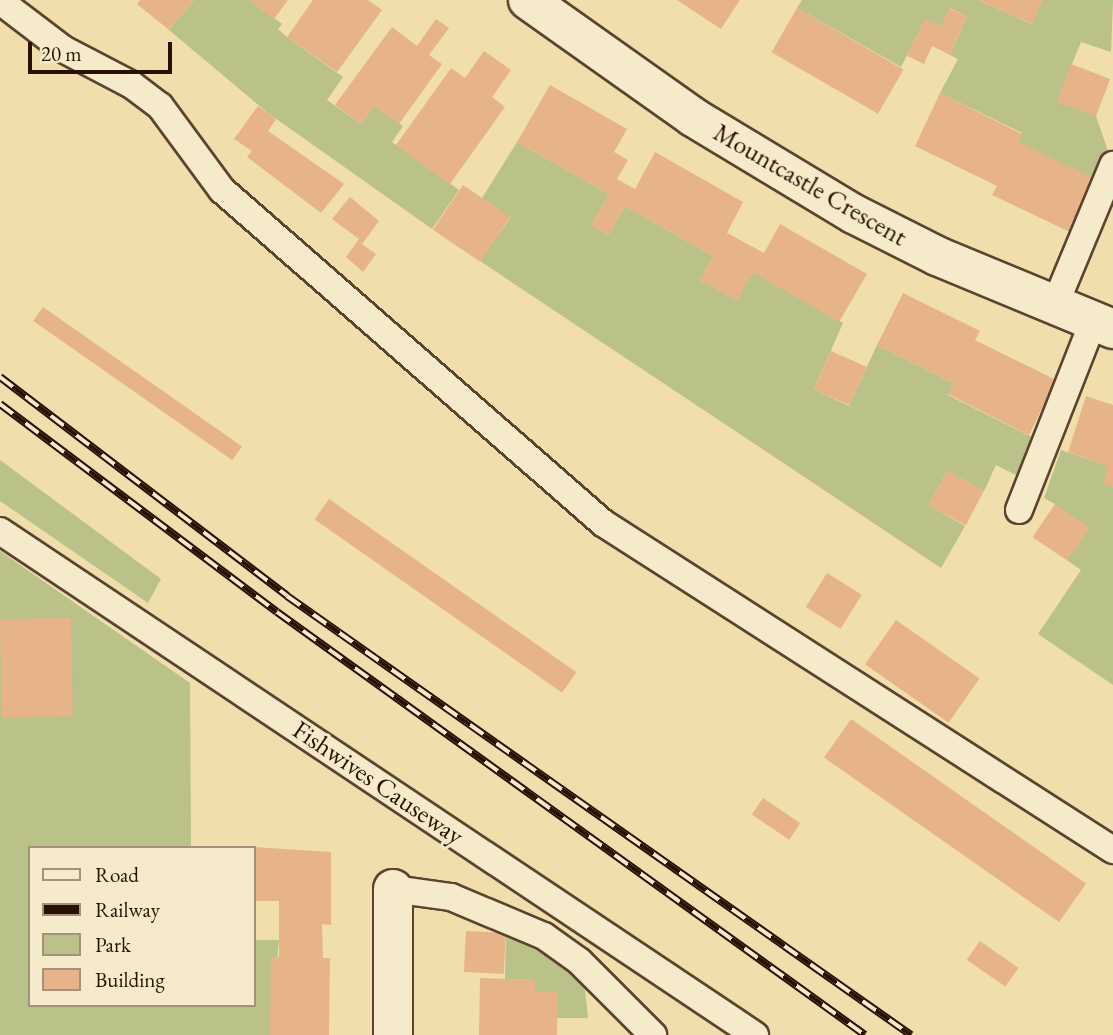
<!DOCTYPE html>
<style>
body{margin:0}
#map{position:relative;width:1113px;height:1035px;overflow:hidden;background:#f0dead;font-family:"EB Garamond",serif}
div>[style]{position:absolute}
.green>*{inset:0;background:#bac189}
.building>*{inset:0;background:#e7b489;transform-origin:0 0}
.roads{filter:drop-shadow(2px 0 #5c432e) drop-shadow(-2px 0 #5c432e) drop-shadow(0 2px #5c432e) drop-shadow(0 -2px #5c432e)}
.lane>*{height:26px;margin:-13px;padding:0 13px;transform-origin:13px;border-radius:13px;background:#f5eaca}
.street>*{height:38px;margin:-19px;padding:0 19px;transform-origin:19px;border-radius:19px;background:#f5eaca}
.rail>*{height:8px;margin-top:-4px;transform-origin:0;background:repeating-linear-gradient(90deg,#f5eaca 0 16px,#2a0f03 0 32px);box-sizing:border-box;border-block:2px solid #2a0f03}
span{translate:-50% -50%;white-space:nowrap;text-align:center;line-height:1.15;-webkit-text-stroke:6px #f5eaca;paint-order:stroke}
.street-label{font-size:26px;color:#2a0f03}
.legend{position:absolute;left:28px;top:846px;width:228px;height:161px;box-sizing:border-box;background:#f5eaca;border:2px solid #a4927a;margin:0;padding:9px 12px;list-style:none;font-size:21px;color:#2a0f03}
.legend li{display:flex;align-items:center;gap:14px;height:35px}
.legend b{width:35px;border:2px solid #a4927a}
.scale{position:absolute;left:28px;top:42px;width:144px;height:32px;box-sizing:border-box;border:4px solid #2a0f03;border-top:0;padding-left:9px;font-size:21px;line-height:24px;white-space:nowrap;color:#2a0f03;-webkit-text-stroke:5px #f5eaca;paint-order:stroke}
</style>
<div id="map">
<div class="green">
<div style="clip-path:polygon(194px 0,249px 0,282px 24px,278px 29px,287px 37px,343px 77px,327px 100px,361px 124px,374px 106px,403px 126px,392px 142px,459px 190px,432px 229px,268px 113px,169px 30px)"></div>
<div style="clip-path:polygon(802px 0,978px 0,1032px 24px,1042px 0,1113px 0,1111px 52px,1081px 42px,1057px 101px,1096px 116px,1109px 154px,1098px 181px,1018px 142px,1022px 133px,940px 93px,958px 59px,950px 55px,967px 16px,950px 8px,941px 27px,925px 20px,901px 67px,797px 8px)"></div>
<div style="clip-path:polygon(517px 142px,609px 194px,591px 225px,608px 235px,625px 206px,713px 256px,700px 280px,736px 300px,753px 272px,843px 323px,814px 389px,849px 406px,877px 345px,953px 383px,948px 395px,1034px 438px,1018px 476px,996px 465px,984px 491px,947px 471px,929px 505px,965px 526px,941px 568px,480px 261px,510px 218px,482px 198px)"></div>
<div style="clip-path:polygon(1061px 450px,1109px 466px,1113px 488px,1113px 685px,1038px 634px,1081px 570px,1068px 561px,1055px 504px,1044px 498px)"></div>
<div style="clip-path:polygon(0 460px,161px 579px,148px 603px,0 501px)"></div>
<div style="clip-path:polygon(0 551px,190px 683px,191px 846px,208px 846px,30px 848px,30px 1005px,254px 1005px,254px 940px,279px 940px,270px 1035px,0 1035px)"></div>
<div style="clip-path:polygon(506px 933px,568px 968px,585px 990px,588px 1018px,557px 1018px,535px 991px,535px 980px,505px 979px)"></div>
</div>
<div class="building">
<div style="clip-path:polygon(140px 0,194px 0,169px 30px,137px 4px)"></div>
<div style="clip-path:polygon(249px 0,288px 0,274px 19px)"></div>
<div style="clip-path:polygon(313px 0,368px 0,382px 10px,337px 72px,287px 37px)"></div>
<div style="clip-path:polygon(677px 0,740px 0,721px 29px)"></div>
<div style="clip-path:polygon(978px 0,1042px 0,1033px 24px)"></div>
<div style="left:797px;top:8px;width:123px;height:51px;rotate:30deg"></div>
<div style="clip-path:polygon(949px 8px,967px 16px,950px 55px,932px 46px,924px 64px,907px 56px,925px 19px,941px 27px)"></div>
<div style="clip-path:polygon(436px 19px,449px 28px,429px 55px,442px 64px,399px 124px,374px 106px,361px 124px,335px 105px,392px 27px,417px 46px)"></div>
<div style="clip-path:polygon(484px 51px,511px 70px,492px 97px,505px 107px,450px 184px,396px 145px,451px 68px,465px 78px)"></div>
<div style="left:1071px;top:64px;width:42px;height:40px;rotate:21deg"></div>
<div style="clip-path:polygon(550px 85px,627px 129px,614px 152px,628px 160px,617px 179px,635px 189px,655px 152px,743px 202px,727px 233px,764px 253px,780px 224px,867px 274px,839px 322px,753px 272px,737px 301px,700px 280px,713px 256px,625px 206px,608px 235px,591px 225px,609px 194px,517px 142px)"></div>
<div style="clip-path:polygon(940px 93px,1022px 134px,1018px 142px,1096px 179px,1070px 232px,992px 195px,997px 186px,915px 146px)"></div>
<div style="clip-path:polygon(258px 106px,276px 119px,268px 131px,344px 184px,321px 213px,247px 157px,252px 151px,234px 139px)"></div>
<div style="left:463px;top:185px;width:57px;height:54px;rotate:34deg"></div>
<div style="clip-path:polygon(350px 197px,379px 221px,362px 244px,376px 254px,363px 272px,346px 257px,359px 239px,332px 219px)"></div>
<div style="clip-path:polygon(903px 293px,980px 331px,975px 340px,1056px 380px,1029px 435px,948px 394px,953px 383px,877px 345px)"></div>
<div style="left:43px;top:307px;width:243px;height:17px;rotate:35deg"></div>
<div style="left:831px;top:351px;width:39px;height:42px;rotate:24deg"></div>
<div style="clip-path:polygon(1086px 396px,1113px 405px,1113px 488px,1103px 484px,1108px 466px,1068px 452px)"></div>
<div style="left:947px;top:471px;width:42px;height:39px;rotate:28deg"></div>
<div style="left:329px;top:499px;width:302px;height:25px;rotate:35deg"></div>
<div style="left:1055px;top:504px;width:42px;height:40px;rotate:34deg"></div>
<div style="left:827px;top:573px;width:41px;height:40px;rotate:32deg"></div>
<div style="left:71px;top:618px;width:98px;height:71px;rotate:89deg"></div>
<div style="left:896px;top:620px;width:102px;height:54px;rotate:35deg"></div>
<div style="left:851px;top:719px;width:287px;height:47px;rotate:35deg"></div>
<div style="left:763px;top:798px;width:45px;height:20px;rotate:34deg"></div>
<div style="clip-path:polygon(254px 847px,331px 852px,331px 925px,322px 924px,323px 958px,330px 958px,329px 1035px,270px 1035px,271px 957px,279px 957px,279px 901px,254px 901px)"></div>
<div style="left:466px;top:931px;width:40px;height:41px;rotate:3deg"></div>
<div style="left:980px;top:941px;width:47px;height:23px;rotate:35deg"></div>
<div style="clip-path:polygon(480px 978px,535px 980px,535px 991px,558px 992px,557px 1035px,479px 1035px)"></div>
</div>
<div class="roads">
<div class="lane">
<div style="left:0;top:1px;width:79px;rotate:37.3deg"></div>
<div style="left:63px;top:49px;width:78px;rotate:27.6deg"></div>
<div style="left:132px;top:85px;width:35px;rotate:37deg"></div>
<div style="left:160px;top:106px;width:104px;rotate:53.6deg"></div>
<div style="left:222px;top:190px;width:506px;rotate:41.15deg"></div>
<div style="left:603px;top:523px;width:606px;rotate:32.67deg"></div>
<div style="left:1054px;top:307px;width:154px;rotate:-67.4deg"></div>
<div style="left:1019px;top:510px;width:202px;rotate:-68.5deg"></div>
<div style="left:0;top:531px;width:908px;rotate:33.73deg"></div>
<div style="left:393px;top:889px;width:59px;rotate:7.9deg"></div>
<div style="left:451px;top:897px;width:101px;rotate:22.8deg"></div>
<div style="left:544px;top:936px;width:43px;rotate:35.5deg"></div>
<div style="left:579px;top:961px;width:105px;rotate:45deg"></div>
</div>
<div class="street">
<div style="left:528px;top:0;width:202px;rotate:35.3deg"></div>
<div style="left:693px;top:117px;width:188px;rotate:31.1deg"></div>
<div style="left:854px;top:214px;width:93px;rotate:26.8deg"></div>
<div style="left:937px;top:256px;width:191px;rotate:22.5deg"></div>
<div style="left:393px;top:1035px;width:146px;rotate:-90deg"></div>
</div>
</div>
<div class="rail">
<div style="left:0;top:377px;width:361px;rotate:37.3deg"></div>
<div style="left:287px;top:596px;width:763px;rotate:35.13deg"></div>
<div style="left:0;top:404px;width:346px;rotate:36.9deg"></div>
<div style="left:277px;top:612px;width:724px;rotate:35.73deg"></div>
</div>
<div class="street-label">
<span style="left:810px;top:185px;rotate:30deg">Mountcastle Crescent</span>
<span style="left:378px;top:783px;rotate:34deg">Fishwives Causeway</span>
</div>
<ul class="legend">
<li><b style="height:9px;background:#f5eaca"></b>Road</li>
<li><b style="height:9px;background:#2a0f03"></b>Railway</li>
<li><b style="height:19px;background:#bac189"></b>Park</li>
<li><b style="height:19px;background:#e7b489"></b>Building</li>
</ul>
<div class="scale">20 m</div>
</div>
